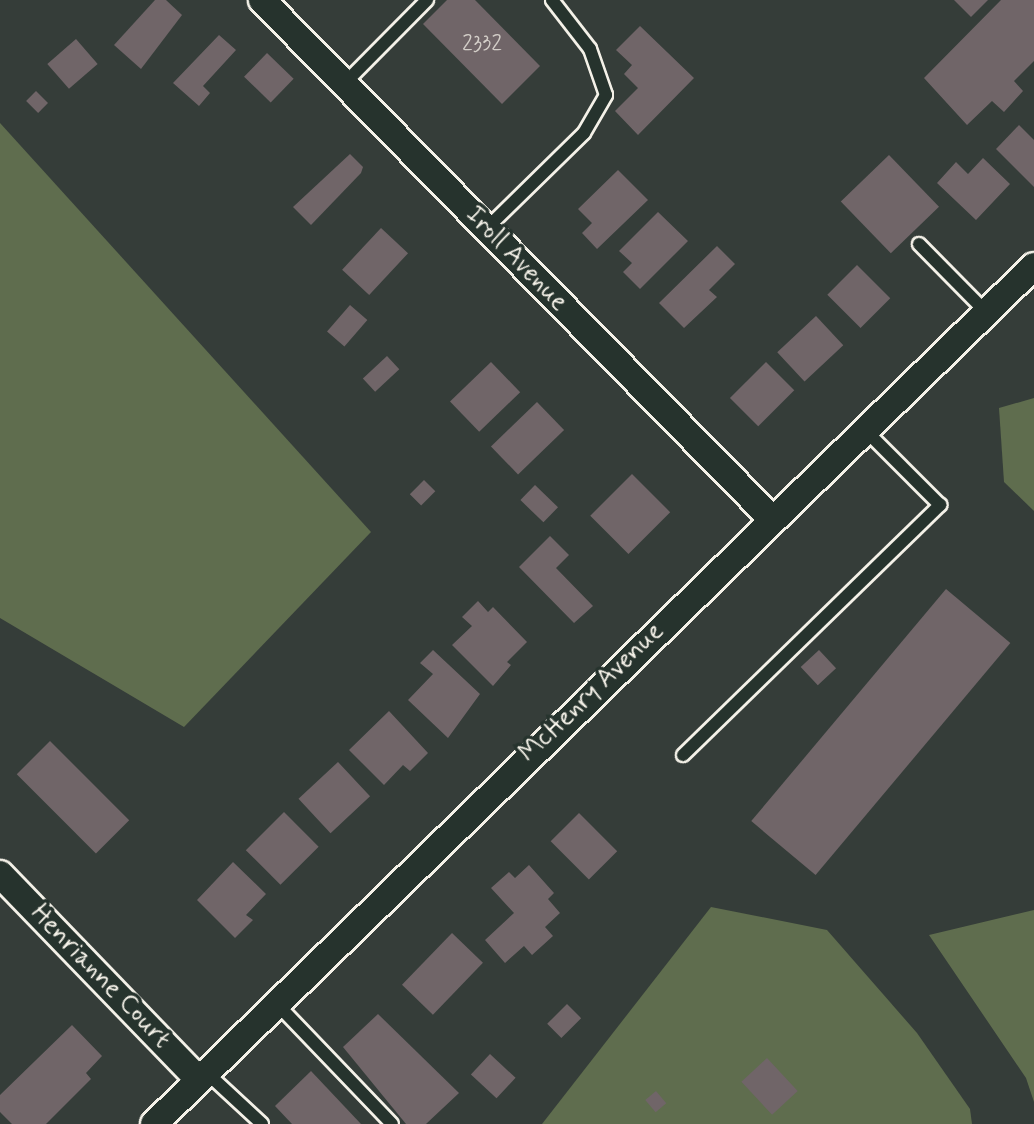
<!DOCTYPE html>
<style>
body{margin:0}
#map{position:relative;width:1034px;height:1124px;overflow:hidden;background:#353d39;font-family:Mynerve,sans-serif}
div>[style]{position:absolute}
.green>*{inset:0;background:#5f6d4e}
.building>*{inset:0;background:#706568;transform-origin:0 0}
.roads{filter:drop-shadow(2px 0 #f4f1e8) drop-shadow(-2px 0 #f4f1e8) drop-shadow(0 2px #f4f1e8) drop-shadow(0 -2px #f4f1e8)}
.service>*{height:12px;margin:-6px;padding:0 6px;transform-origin:6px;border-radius:6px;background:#26332d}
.minor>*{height:26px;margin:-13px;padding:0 13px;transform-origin:13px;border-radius:13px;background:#26332d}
span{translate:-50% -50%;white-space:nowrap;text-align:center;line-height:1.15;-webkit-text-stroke:7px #26332d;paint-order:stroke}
.number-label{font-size:22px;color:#d3cec8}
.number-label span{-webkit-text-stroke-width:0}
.street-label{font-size:26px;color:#f4f1e8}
</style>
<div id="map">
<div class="green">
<div style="clip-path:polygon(0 123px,371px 532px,184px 727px,0 618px)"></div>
<div style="clip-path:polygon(1034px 398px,1034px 511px,1004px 482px,999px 408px)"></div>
<div style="clip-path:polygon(711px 907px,827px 930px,917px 1033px,970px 1109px,972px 1124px,542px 1124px)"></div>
<div style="clip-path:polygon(1034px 910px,1034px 1102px,1026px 1078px,929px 935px)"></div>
</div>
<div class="building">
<div style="clip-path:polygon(155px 0,166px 0,182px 15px,141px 69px,114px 45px)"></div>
<div style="clip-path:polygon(447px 0,475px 0,540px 66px,502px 104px,423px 24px)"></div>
<div style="clip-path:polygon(954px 0,988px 0,971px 17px)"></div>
<div style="clip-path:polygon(1001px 0,1034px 0,1034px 61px,1014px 81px,1023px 91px,1004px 112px,992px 101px,967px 125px,924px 78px)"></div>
<div style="clip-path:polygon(640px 26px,694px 78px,638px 135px,615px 111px,638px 88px,624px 74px,632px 65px,616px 50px)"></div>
<div style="clip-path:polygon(219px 35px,236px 50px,203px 86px,210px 93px,199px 106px,173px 83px)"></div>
<div style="left:76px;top:39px;width:33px;height:38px;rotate:49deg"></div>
<div style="left:267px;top:53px;width:37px;height:33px;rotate:44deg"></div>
<div style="left:36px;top:91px;width:17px;height:14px;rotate:45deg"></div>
<div style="clip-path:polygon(1019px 125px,1034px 140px,1034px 187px,996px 149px)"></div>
<div style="clip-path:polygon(350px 154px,363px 167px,361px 173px,311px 225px,293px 207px)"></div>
<div style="left:889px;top:155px;width:72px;height:67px;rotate:46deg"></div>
<div style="clip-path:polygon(983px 158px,1010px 184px,976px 220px,937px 183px,956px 162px,968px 174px)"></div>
<div style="clip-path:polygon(618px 170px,648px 200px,597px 249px,582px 233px,592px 223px,578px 209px)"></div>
<div style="clip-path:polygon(658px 212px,688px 241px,640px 289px,623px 272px,632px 263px,619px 251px)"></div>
<div style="left:381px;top:228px;width:37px;height:57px;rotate:43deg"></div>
<div style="clip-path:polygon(717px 246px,735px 264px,709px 290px,717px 297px,684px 328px,659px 303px)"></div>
<div style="left:857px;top:265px;width:47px;height:42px;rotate:45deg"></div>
<div style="left:350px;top:305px;width:23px;height:35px;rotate:41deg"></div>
<div style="left:816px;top:316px;width:40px;height:53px;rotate:47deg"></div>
<div style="left:387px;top:356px;width:18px;height:33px;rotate:47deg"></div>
<div style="left:491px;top:362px;width:42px;height:57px;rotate:46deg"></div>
<div style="left:766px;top:362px;width:40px;height:51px;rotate:45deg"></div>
<div style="left:537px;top:402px;width:39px;height:64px;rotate:46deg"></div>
<div style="left:632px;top:474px;width:54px;height:59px;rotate:45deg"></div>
<div style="left:424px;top:480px;width:16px;height:20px;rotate:45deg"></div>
<div style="left:535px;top:485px;width:32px;height:21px;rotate:44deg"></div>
<div style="clip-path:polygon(550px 536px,569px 555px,556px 568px,593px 606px,574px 623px,519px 567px)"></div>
<div style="left:946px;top:589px;width:84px;height:303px;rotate:40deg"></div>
<div style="clip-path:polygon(478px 601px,488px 612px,493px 607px,527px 642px,507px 662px,511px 665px,493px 686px,452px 645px,472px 626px,462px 617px)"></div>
<div style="clip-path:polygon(433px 650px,480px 694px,448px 738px,408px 700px,433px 674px,420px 663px)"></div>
<div style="left:819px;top:650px;width:25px;height:25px;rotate:47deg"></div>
<div style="clip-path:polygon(389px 711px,428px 753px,410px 771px,403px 765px,384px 785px,349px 750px)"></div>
<div style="left:50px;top:741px;width:112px;height:47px;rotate:45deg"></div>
<div style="left:338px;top:762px;width:47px;height:54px;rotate:47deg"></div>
<div style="left:284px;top:812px;width:49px;height:54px;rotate:45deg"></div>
<div style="left:579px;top:813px;width:54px;height:40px;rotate:45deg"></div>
<div style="clip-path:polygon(233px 862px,266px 894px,246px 915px,253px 920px,235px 938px,197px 900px)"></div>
<div style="clip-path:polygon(529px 865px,554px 893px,548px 899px,560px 913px,545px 927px,553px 936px,532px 955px,524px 946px,505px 963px,485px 940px,514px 913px,491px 888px,509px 872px,515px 878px)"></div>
<div style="left:452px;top:933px;width:43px;height:72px;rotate:44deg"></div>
<div style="left:567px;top:1004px;width:20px;height:28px;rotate:45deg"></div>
<div style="clip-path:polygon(378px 1014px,459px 1093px,426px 1124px,406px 1124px,343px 1047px)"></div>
<div style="clip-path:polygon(72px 1025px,102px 1056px,86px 1073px,91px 1079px,46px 1124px,12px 1124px,0 1112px,0 1095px)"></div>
<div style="left:490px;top:1054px;width:35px;height:28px;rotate:43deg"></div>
<div style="left:767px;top:1058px;width:45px;height:35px;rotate:47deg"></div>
<div style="clip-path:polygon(311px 1071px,361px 1124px,292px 1124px,275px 1106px)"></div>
<div style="left:656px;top:1091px;width:16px;height:14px;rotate:50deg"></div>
</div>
<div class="roads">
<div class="service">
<div style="left:344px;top:84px;width:118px;rotate:-45.3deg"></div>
<div style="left:486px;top:229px;width:137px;rotate:-44.4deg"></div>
<div style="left:584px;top:133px;width:44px;rotate:-59.9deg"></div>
<div style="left:606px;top:95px;width:49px;rotate:-109.2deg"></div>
<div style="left:590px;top:49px;width:62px;rotate:-127.8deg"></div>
<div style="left:919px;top:244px;width:95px;rotate:45.4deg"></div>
<div style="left:683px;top:755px;width:359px;rotate:-44.2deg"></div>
<div style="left:940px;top:505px;width:107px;rotate:-135deg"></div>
<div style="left:277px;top:1004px;width:166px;rotate:46.2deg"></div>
<div style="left:207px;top:1073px;width:75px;rotate:42.8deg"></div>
</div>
<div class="minor">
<div style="left:262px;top:0;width:726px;rotate:45.5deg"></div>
<div style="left:0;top:874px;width:286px;rotate:46deg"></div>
<div style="left:154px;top:1124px;width:1229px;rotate:-44.27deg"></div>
</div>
</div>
<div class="number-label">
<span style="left:482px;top:45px">2332</span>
</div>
<div class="street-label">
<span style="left:516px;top:259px;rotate:46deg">Iroll Avenue</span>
<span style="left:592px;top:693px;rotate:-44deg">McHenry Avenue</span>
<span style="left:100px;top:977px;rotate:46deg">Henrianne Court</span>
</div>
</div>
